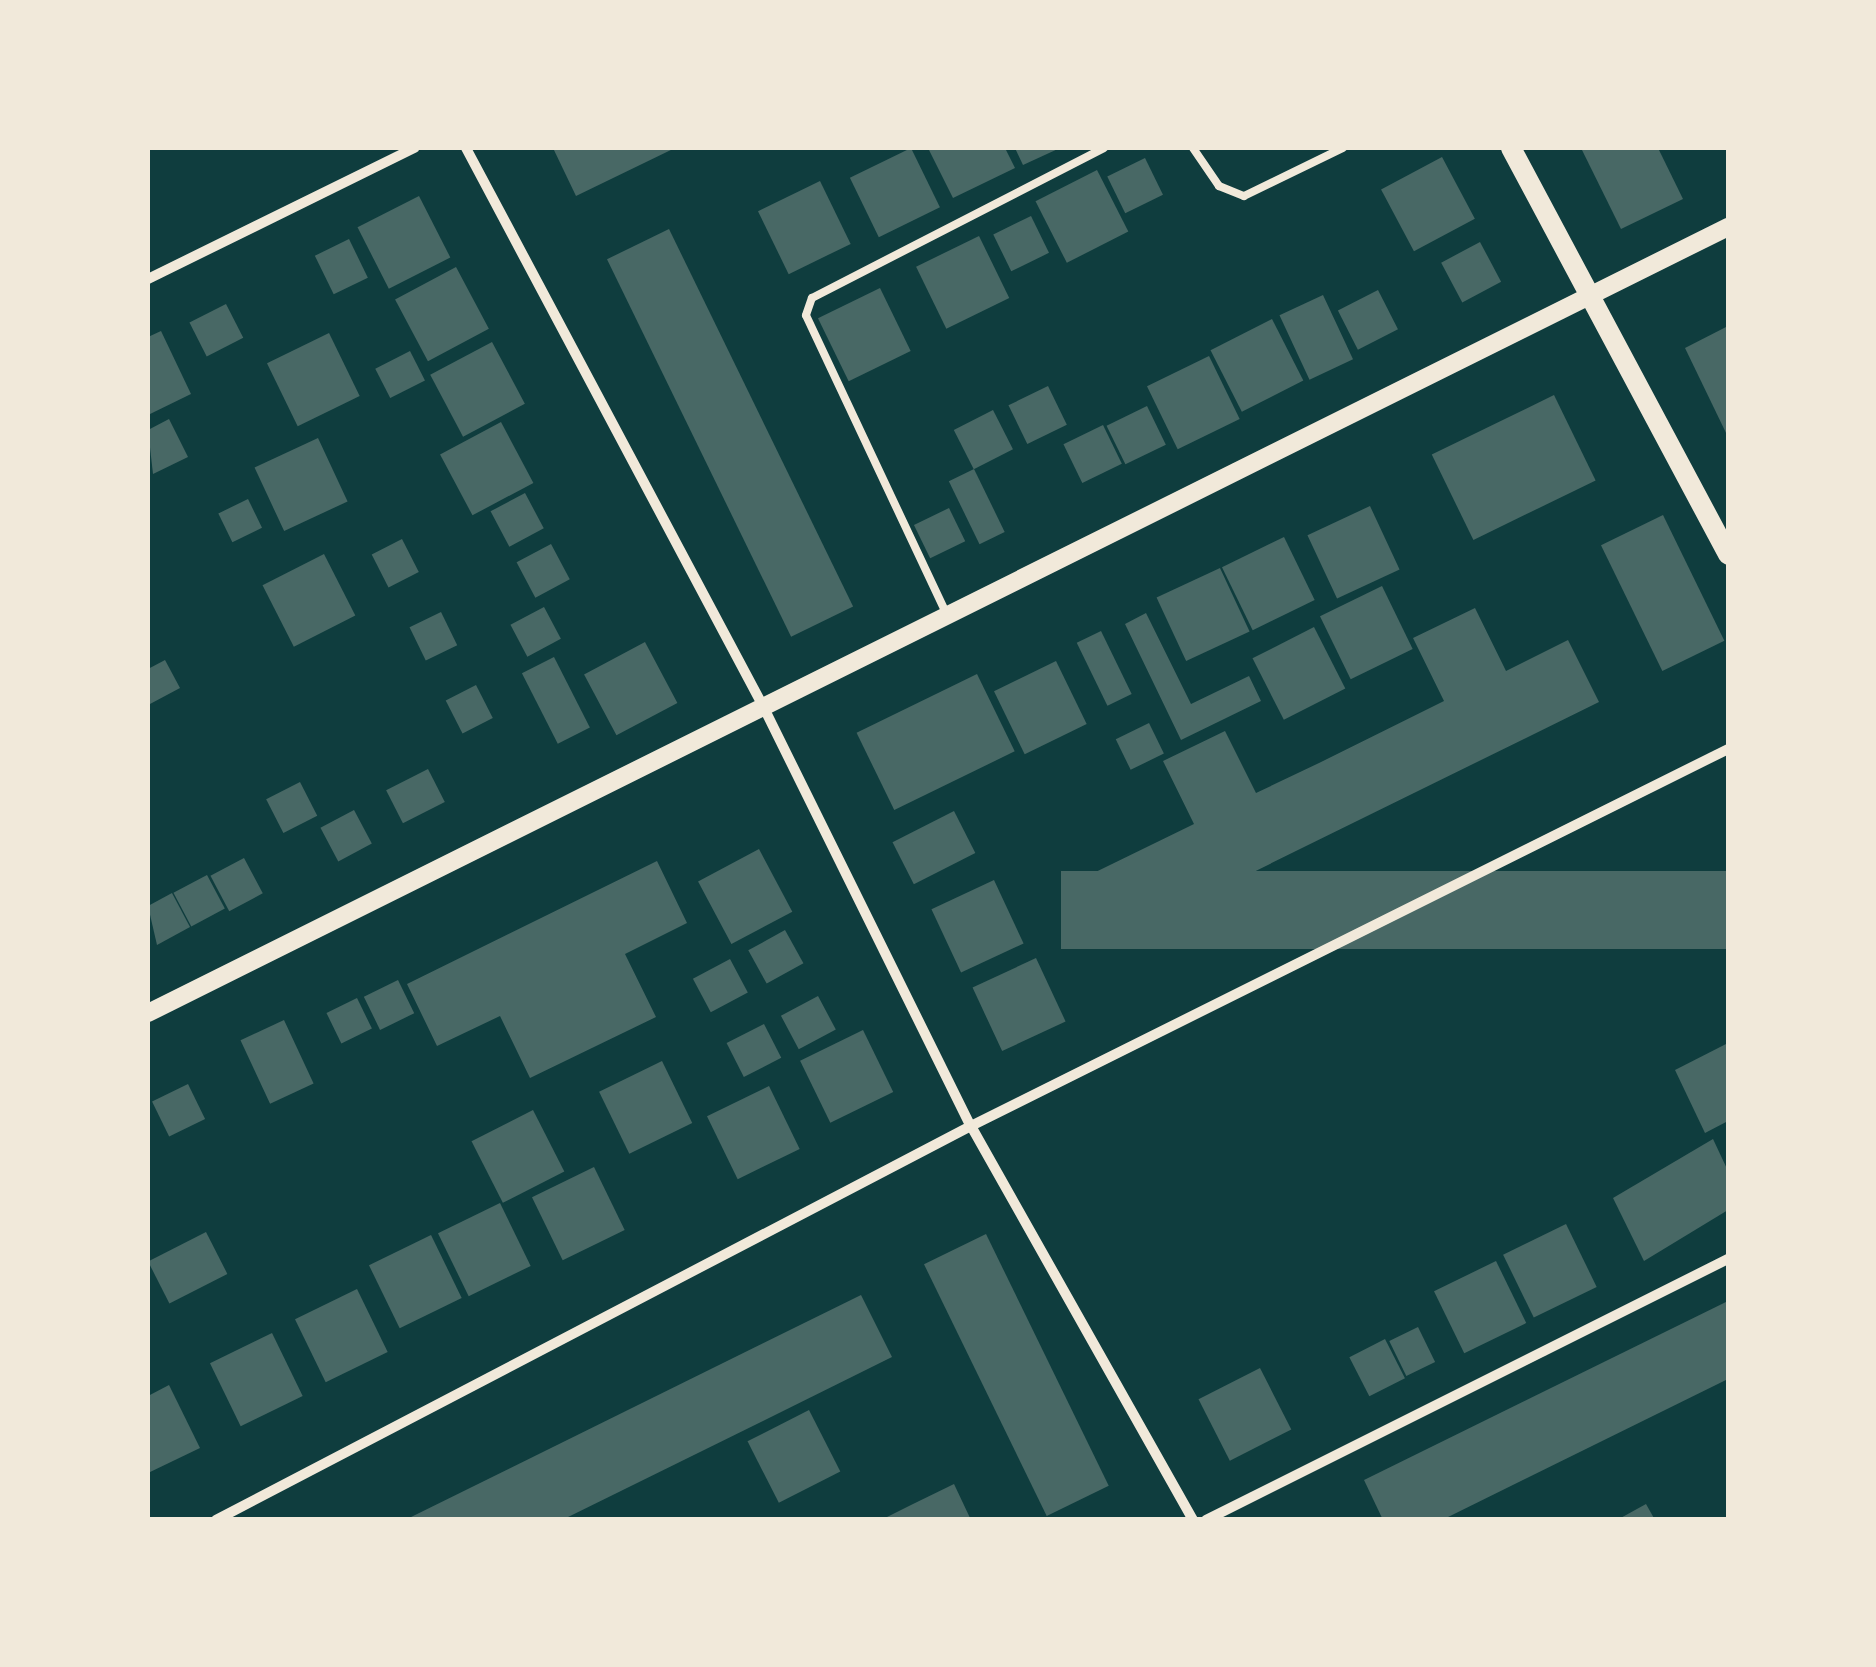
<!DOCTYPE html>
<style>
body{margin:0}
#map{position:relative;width:1876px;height:1667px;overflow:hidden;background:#0f3d3e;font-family:"Alegreya Sans",sans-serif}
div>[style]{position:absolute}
.building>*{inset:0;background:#486865;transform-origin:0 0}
.service>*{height:8px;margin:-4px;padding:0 4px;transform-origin:4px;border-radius:4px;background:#f1e9da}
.minor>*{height:10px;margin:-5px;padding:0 5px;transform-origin:5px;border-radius:5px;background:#f1e9da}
.tertiary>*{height:18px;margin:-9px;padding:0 9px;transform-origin:9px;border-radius:9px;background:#f1e9da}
.secondary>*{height:20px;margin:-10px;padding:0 10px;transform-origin:10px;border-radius:10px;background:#f1e9da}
span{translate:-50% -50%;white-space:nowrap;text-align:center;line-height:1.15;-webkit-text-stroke:10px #f1e9da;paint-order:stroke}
.frame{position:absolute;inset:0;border:150px solid #f1e9da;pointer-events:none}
</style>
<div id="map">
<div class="building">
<div style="clip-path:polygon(553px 148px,675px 148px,576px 196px)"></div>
<div style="left:911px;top:148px;width:66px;height:68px;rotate:64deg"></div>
<div style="clip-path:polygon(928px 148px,1005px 148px,1015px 168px,953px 198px)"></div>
<div style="clip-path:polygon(1015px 148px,1060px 148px,1023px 165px)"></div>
<div style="clip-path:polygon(1581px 148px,1658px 148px,1683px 199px,1621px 229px)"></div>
<div style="left:1442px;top:157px;width:70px;height:69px;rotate:62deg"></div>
<div style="left:1145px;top:158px;width:41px;height:42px;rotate:64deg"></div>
<div style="left:1097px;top:170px;width:69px;height:69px;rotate:63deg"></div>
<div style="left:820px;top:181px;width:70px;height:69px;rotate:64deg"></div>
<div style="left:419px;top:196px;width:69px;height:69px;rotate:63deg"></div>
<div style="left:1031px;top:216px;width:41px;height:42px;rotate:64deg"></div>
<div style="left:669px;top:229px;width:420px;height:69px;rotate:64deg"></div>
<div style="left:979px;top:236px;width:69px;height:70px;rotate:64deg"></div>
<div style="left:349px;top:239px;width:43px;height:38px;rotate:64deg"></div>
<div style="left:1480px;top:242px;width:45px;height:44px;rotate:62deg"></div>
<div style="left:456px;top:267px;width:70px;height:69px;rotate:62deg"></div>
<div style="left:880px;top:288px;width:70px;height:69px;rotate:64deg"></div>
<div style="left:1378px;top:290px;width:44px;height:45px;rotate:63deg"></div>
<div style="left:1323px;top:295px;width:71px;height:48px;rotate:65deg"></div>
<div style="left:226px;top:304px;width:38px;height:41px;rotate:63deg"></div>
<div style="left:1272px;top:319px;width:69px;height:69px;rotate:63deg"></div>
<div style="clip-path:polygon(1728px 326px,1728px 437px,1685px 348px)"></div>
<div style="clip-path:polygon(161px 331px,191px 394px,148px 415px,148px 337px)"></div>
<div style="left:329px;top:333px;width:70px;height:69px;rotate:64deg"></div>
<div style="left:492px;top:342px;width:70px;height:70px;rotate:62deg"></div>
<div style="left:410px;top:351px;width:33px;height:39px;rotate:63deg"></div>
<div style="left:1209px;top:356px;width:70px;height:69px;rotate:64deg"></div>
<div style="left:1048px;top:386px;width:43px;height:44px;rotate:64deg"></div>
<div style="left:1554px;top:395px;width:95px;height:136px;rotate:64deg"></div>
<div style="left:1147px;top:406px;width:43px;height:45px;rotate:64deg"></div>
<div style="left:993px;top:410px;width:44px;height:44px;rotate:63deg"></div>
<div style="clip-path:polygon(169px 419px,188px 457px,153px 474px,148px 430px)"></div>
<div style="left:501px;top:422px;width:69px;height:69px;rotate:62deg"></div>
<div style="left:1103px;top:425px;width:43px;height:44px;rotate:64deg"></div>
<div style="left:318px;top:438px;width:70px;height:70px;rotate:65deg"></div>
<div style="left:974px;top:469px;width:70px;height:28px;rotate:64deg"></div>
<div style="left:525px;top:493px;width:40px;height:39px;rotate:62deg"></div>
<div style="left:248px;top:499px;width:32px;height:33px;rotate:64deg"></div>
<div style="left:1370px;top:506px;width:70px;height:69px;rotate:65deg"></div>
<div style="left:949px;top:508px;width:37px;height:39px;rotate:64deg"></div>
<div style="left:1663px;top:515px;width:140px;height:69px;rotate:64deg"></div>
<div style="left:1284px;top:537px;width:70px;height:69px;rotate:64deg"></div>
<div style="left:402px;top:539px;width:37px;height:34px;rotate:63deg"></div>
<div style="left:551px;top:544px;width:40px;height:39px;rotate:62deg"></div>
<div style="left:324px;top:554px;width:69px;height:69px;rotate:63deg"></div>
<div style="left:1220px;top:568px;width:70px;height:70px;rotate:65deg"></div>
<div style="left:1382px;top:586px;width:70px;height:69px;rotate:64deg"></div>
<div style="left:544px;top:607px;width:36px;height:38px;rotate:62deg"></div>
<div style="clip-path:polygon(1475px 608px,1506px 671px,1568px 640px,1599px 702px,1099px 948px,1069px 885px,1194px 824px,1163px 761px,1225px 731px,1256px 793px,1319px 763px,1444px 701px,1413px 638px)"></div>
<div style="left:441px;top:612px;width:37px;height:35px;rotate:64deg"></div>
<div style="clip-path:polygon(1146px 613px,1191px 704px,1249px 676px,1261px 701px,1181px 740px,1125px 624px)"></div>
<div style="left:1314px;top:627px;width:69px;height:69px;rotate:63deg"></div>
<div style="left:1101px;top:631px;width:70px;height:27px;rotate:64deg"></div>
<div style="left:645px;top:642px;width:69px;height:69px;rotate:62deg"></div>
<div style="left:554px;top:657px;width:79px;height:36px;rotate:63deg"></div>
<div style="clip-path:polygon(165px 660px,180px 688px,150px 704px,148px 669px)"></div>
<div style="left:1056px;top:661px;width:70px;height:69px;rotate:64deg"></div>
<div style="left:977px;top:674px;width:86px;height:134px;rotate:64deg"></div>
<div style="left:476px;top:685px;width:37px;height:34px;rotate:63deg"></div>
<div style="left:1149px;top:723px;width:34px;height:37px;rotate:64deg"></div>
<div style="left:428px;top:769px;width:37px;height:47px;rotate:63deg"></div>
<div style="left:300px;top:782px;width:38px;height:38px;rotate:63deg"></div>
<div style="left:354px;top:810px;width:38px;height:38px;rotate:62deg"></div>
<div style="left:954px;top:811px;width:47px;height:69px;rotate:63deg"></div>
<div style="left:759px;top:849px;width:71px;height:69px;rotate:62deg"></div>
<div style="left:244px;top:858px;width:40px;height:38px;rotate:62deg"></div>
<div style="clip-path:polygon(657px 861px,687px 923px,625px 954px,656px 1017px,530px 1078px,500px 1016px,437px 1046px,407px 984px)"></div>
<div style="left:1728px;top:871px;width:78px;height:667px;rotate:90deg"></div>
<div style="left:207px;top:875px;width:38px;height:38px;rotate:62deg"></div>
<div style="left:994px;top:880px;width:70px;height:69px;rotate:65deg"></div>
<div style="clip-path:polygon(172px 893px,190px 927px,157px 945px,148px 906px)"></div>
<div style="left:785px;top:930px;width:38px;height:42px;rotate:61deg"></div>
<div style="left:1036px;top:958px;width:70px;height:70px;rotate:65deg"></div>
<div style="left:730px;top:959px;width:38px;height:42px;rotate:62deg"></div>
<div style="left:398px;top:980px;width:37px;height:38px;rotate:64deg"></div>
<div style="left:818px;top:996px;width:38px;height:42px;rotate:62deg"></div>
<div style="left:357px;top:998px;width:34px;height:34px;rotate:64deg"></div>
<div style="left:284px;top:1020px;width:70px;height:48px;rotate:65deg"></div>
<div style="left:764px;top:1024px;width:38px;height:42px;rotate:63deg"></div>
<div style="left:863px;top:1030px;width:69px;height:70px;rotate:64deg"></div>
<div style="clip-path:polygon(1728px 1043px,1728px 1121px,1705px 1133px,1675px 1070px)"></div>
<div style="left:662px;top:1061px;width:69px;height:70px;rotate:64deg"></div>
<div style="left:188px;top:1084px;width:39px;height:40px;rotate:64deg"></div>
<div style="left:769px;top:1086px;width:70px;height:69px;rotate:64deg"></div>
<div style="left:533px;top:1110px;width:69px;height:69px;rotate:63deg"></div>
<div style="clip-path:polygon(1713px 1139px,1728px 1171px,1728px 1210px,1644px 1261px,1613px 1198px)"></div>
<div style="left:594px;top:1167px;width:70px;height:69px;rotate:64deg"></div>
<div style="left:500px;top:1203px;width:70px;height:69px;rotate:64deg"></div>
<div style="left:1566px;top:1224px;width:70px;height:70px;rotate:64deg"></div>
<div style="left:206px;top:1232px;width:47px;height:65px;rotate:63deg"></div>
<div style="left:986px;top:1234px;width:280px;height:69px;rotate:64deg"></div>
<div style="left:431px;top:1235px;width:70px;height:69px;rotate:64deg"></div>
<div style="left:1496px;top:1261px;width:69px;height:69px;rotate:64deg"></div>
<div style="left:357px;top:1289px;width:70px;height:69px;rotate:64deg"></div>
<div style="clip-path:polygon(861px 1295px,892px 1357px,767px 1419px,562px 1520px,405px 1520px)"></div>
<div style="clip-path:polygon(1728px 1301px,1728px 1379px,1442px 1520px,1383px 1520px,1364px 1480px)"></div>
<div style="left:1418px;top:1327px;width:39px;height:32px;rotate:64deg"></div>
<div style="left:272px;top:1333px;width:70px;height:69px;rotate:64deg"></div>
<div style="left:1385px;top:1339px;width:44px;height:40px;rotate:63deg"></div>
<div style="left:1260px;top:1368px;width:69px;height:69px;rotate:63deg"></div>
<div style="clip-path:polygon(169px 1385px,200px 1448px,148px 1473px,148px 1396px)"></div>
<div style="left:809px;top:1410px;width:69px;height:69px;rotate:63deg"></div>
<div style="clip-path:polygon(954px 1484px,971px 1520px,881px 1520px,913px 1504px)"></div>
<div style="clip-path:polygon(1646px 1504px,1655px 1520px,1617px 1520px)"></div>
</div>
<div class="service">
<div style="left:1193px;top:148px;width:46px;rotate:55.6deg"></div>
<div style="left:1219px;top:186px;width:27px;rotate:22deg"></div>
<div style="left:1244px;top:196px;width:110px;rotate:-25.9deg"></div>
<div style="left:947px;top:615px;width:331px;rotate:-115.2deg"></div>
<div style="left:806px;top:315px;width:18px;rotate:-71deg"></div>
<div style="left:812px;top:298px;width:328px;rotate:-27.2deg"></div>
</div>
<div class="minor">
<div style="left:466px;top:148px;width:632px;rotate:61.98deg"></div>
<div style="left:763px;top:706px;width:469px;rotate:63.7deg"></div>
<div style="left:971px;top:1126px;width:452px;rotate:60.6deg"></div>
<div style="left:148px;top:279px;width:297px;rotate:-26.2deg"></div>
<div style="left:216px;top:1520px;width:852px;rotate:-27.56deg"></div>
<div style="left:971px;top:1126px;width:846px;rotate:-26.47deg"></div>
<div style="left:1206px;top:1520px;width:584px;rotate:-26.57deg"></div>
</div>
<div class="tertiary">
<div style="left:148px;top:1013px;width:1765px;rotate:-26.45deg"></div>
</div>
<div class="secondary">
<div style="left:1511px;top:148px;width:461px;rotate:61.9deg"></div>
</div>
<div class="frame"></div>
</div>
